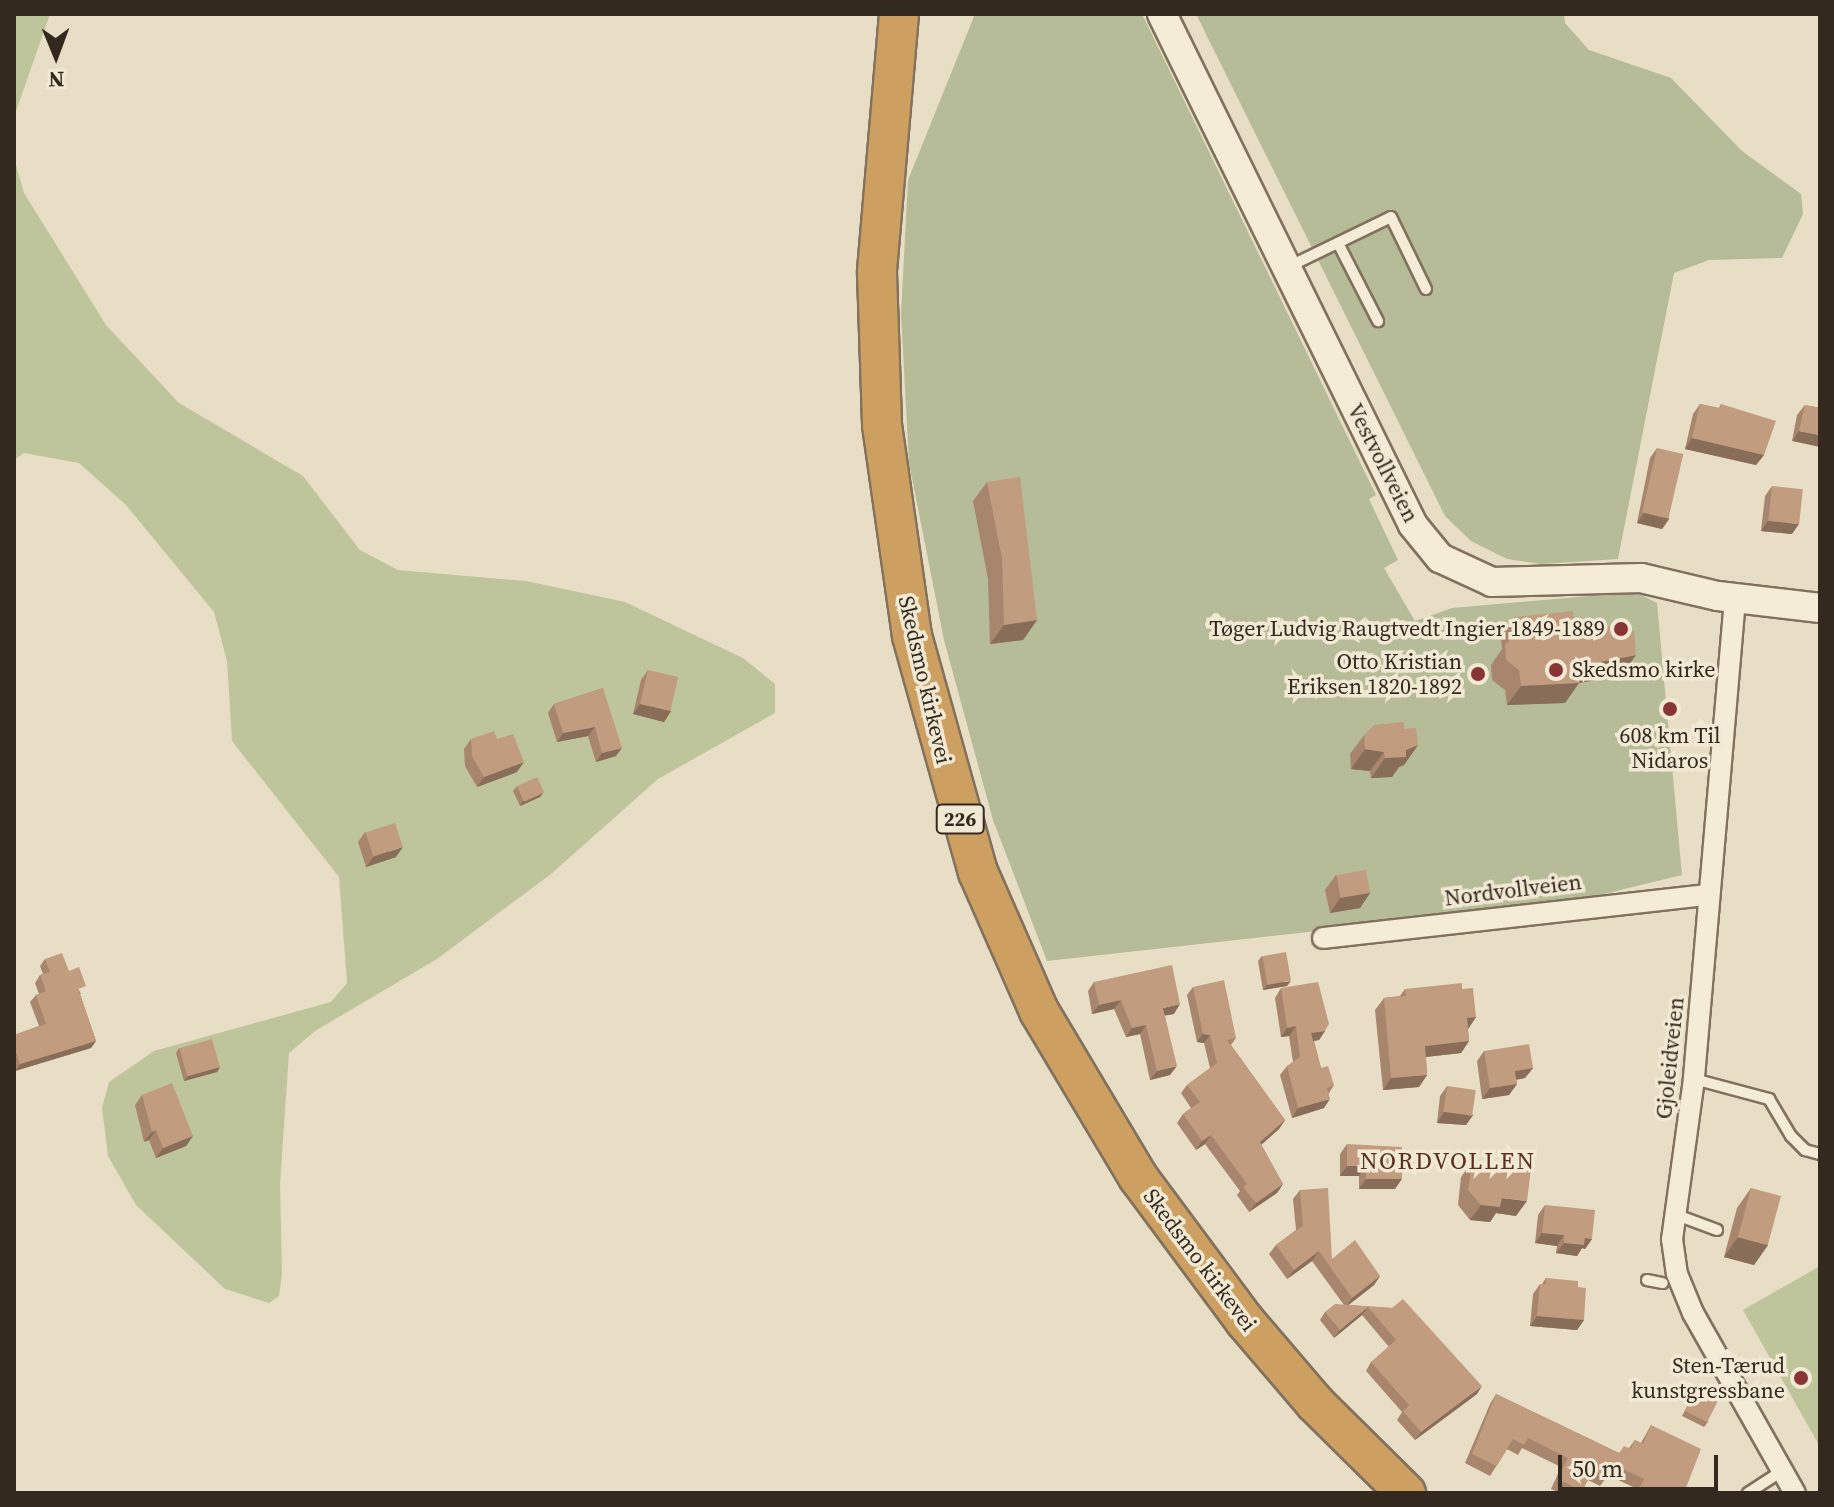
<!DOCTYPE html>
<meta charset="utf-8">
<style>
body{margin:0}
#map{position:relative;width:1834px;height:1507px;overflow:hidden;background:#e8dec5;font-family:"Source Serif 4",serif}
div>[style]{position:absolute}
.green>*{inset:0;background:#bfc59a}
.cemetery>*{inset:0;background:#b6bb98}
.roads{filter:drop-shadow(2px 0 #81715d) drop-shadow(-2px 0 #81715d) drop-shadow(0 2px #81715d) drop-shadow(0 -2px #81715d)}
.lane>*{height:10px;margin:-5px;padding:0 5px;transform-origin:5px;border-radius:5px;background:#f4ecd7}
.street>*{height:20px;margin:-10px;padding:0 10px;transform-origin:10px;border-radius:10px;background:#f4ecd7}
.secondary>*{height:28px;margin:-14px;padding:0 14px;transform-origin:14px;border-radius:14px;background:#f4ecd7}
.highway>*{height:38px;margin:-19px;padding:0 19px;transform-origin:19px;border-radius:19px;background:#cd9f60}
.wall>*{inset:0;background:#a7866d}
.shaded-wall>*{inset:0;background:#886d59}
.building>*{inset:0;background:#c29c7f;transform-origin:0 0}
.dots>*{width:22px;height:22px;translate:-50% -50%;box-sizing:border-box;border:4px solid #f1e9d3;border-radius:50%}
span{translate:-50% -50%;white-space:nowrap;text-align:center;line-height:1.15;-webkit-text-stroke:7px #f1e9d3;paint-order:stroke}
.shield-label span{padding:2px 6px;background:#f1e9d3;border:2px solid;border-radius:6px;-webkit-text-stroke-width:0}
.shield-label{font-size:20px;color:#33291f;font-weight:700}
.street-label{font-size:22px;color:#33291f}
.poi-label{font-size:22px;color:#33291f}
.right{translate:-100% -50%;text-align:right}
.left{translate:0 -50%;text-align:left}
.neighbourhood-label{font-size:24px;color:#5a3024;letter-spacing:2px}
.frame{position:absolute;inset:0;border:16px solid #33291f;pointer-events:none}
.north{position:absolute;left:16px;top:16px;width:80px;height:80px;-webkit-text-stroke:6px #f1e9d3;paint-order:stroke;rotate:179deg;font-size:22px;font-weight:700;line-height:32px;text-align:center;color:#33291f}
.north::after{content:'';display:block;margin:auto;width:28px;height:36px;background:#33291f;clip-path:polygon(50% 0,100% 100%,50% 72%,0 100%)}
.scale{position:absolute;left:1558px;top:1455px;width:160px;height:36px;box-sizing:border-box;border:4px solid #33291f;border-top:0;padding-left:10px;font-size:24px;line-height:28px;white-space:nowrap;color:#33291f;-webkit-text-stroke:6px #f1e9d3;paint-order:stroke}
</style>
<div id="map">
<div class="green">
<div style="clip-path:polygon(14px 14px,50px 14px,14px 117px)"></div>
<div style="clip-path:polygon(14px 158px,24px 193px,106px 325px,179px 403px,303px 476px,360px 550px,398px 570px,526px 581px,625px 602px,743px 658px,775px 684px,775px 713px,658px 779px,551px 874px,437px 959px,315px 1031px,289px 1053px,280px 1184px,282px 1274px,279px 1296px,269px 1303px,225px 1289px,136px 1205px,108px 1156px,102px 1108px,109px 1082px,154px 1051px,331px 1002px,347px 983px,339px 877px,232px 741px,227px 661px,214px 612px,126px 505px,79px 463px,24px 453px,14px 460px)"></div>
<div style="clip-path:polygon(1820px 1266px,1820px 1447px,1743px 1310px)"></div>
</div>
<div class="cemetery">
<div style="clip-path:polygon(975px 14px,1142px 14px,1376px 495px,1369px 499px,1398px 560px,1384px 568px,1415px 621px,1452px 608px,1635px 592px,1657px 603px,1682px 875px,1567px 903px,1047px 961px,993px 820px,944px 640px,909px 463px,901px 314px,908px 180px)"></div>
<div style="clip-path:polygon(1196px 14px,1564px 14px,1565px 23px,1589px 50px,1671px 78px,1742px 151px,1801px 194px,1803px 214px,1782px 258px,1709px 260px,1674px 273px,1618px 559px,1542px 564px,1507px 559px,1471px 541px,1445px 516px)"></div>
</div>
<div class="roads">
<div class="lane">
<div style="left:1338px;top:243px;width:88px;rotate:62.9deg"></div>
<div style="left:1288px;top:267px;width:114px;rotate:-25.9deg"></div>
<div style="left:1391px;top:217px;width:80px;rotate:64.1deg"></div>
<div style="left:1694px;top:1079px;width:78px;rotate:14.9deg"></div>
<div style="left:1769px;top:1099px;width:43px;rotate:59.3deg"></div>
<div style="left:1791px;top:1136px;width:20px;rotate:45deg"></div>
<div style="left:1805px;top:1150px;width:16px;rotate:15deg"></div>
<div style="left:1674px;top:1214px;width:46px;rotate:20.4deg"></div>
<div style="left:1647px;top:1280px;width:16px;rotate:11deg"></div>
<div style="left:1748px;top:1493px;width:40px;rotate:-32.9deg"></div>
</div>
<div class="street">
<div style="left:1735px;top:599px;width:482px;rotate:94.9deg"></div>
<div style="left:1694px;top:1079px;width:162px;rotate:97.8deg"></div>
<div style="left:1672px;top:1239px;width:35px;rotate:82deg"></div>
<div style="left:1677px;top:1274px;width:42px;rotate:67.7deg"></div>
<div style="left:1693px;top:1313px;width:207px;rotate:60.5deg"></div>
<div style="left:1323px;top:938px;width:388px;rotate:-6.4deg"></div>
</div>
<div class="secondary">
<div style="left:1162px;top:14px;width:569px;rotate:63.84deg"></div>
<div style="left:1413px;top:525px;width:43px;rotate:50.7deg"></div>
<div style="left:1440px;top:558px;width:57px;rotate:24.8deg"></div>
<div style="left:1492px;top:582px;width:149px;rotate:-1.5deg"></div>
<div style="left:1641px;top:578px;width:79px;rotate:13.2deg"></div>
<div style="left:1718px;top:596px;width:103px;rotate:6.7deg"></div>
</div>
<div class="highway">
<div style="left:899px;top:14px;width:260px;rotate:94.9deg"></div>
<div style="left:877px;top:273px;width:152px;rotate:88.1deg"></div>
<div style="left:882px;top:425px;width:213px;rotate:81.9deg"></div>
<div style="left:912px;top:636px;width:245px;rotate:74.4deg"></div>
<div style="left:978px;top:872px;width:152px;rotate:66.3deg"></div>
<div style="left:1039px;top:1011px;width:193px;rotate:59.2deg"></div>
<div style="left:1138px;top:1177px;width:179px;rotate:53.4deg"></div>
<div style="left:1245px;top:1321px;width:108px;rotate:49.5deg"></div>
<div style="left:1315px;top:1403px;width:128px;rotate:44.7deg"></div>
</div>
</div>
<div class="wall">
<div style="clip-path:polygon(1700px 404px,1719px 408px,1721px 404px,1764px 455px,1756px 465px,1685px 449px,1693px 414px)"></div>
<div style="clip-path:polygon(1805px 405px,1820px 408px,1792px 441px,1797px 415px)"></div>
<div style="clip-path:polygon(1657px 448px,1669px 519px,1662px 529px,1637px 523px,1650px 458px)"></div>
<div style="clip-path:polygon(987px 482px,1037px 620px,1023px 640px,990px 644px,988px 579px,973px 501px)"></div>
<div style="clip-path:polygon(1772px 486px,1792px 534px,1761px 531px,1765px 496px)"></div>
<div style="clip-path:polygon(1515px 617px,1575px 629px,1622px 675px,1579px 683px,1565px 703px,1507px 705px,1505px 690px,1492px 680px,1491px 665px,1502px 649px,1501px 637px)"></div>
<div style="clip-path:polygon(648px 670px,671px 711px,664px 722px,633px 714px,641px 680px)"></div>
<div style="clip-path:polygon(603px 688px,616px 756px,596px 762px,588px 736px,557px 742px,548px 713px,554px 704px)"></div>
<div style="clip-path:polygon(1404px 729px,1418px 745px,1404px 765px,1399px 767px,1392px 777px,1371px 778px,1370px 771px,1351px 769px,1350px 754px,1364px 735px)"></div>
<div style="clip-path:polygon(471px 739px,497px 739px,517px 772px,477px 787px,465px 766px,464px 749px)"></div>
<div style="clip-path:polygon(517px 786px,540px 797px,520px 806px,513px 791px)"></div>
<div style="clip-path:polygon(365px 832px,396px 857px,366px 867px,358px 842px)"></div>
<div style="clip-path:polygon(1336px 875px,1370px 893px,1360px 908px,1330px 913px,1325px 890px)"></div>
<div style="clip-path:polygon(1262px 956px,1287px 986px,1263px 990px,1258px 961px)"></div>
<div style="clip-path:polygon(45px 959px,69px 971px,81px 994px,80px 994px,96px 1041px,91px 1048px,15px 1071px,14px 1035px,39px 1026px,30px 1002px,36px 995px,39px 994px,35px 983px,40px 975px,43px 974px,40px 966px)"></div>
<div style="clip-path:polygon(1094px 982px,1174px 1014px,1165px 1015px,1170px 1075px,1150px 1080px,1140px 1034px,1126px 1037px,1114px 1009px,1092px 1014px,1088px 991px)"></div>
<div style="clip-path:polygon(1193px 987px,1236px 1038px,1231px 1045px,1285px 1120px,1279px 1129px,1261px 1145px,1283px 1184px,1277px 1193px,1249px 1212px,1237px 1195px,1240px 1191px,1205px 1144px,1196px 1150px,1177px 1123px,1183px 1114px,1191px 1108px,1181px 1093px,1187px 1085px,1210px 1068px,1204px 1043px,1197px 1042px,1187px 995px)"></div>
<div style="clip-path:polygon(1281px 988px,1325px 1031px,1319px 1040px,1314px 1041px,1321px 1068px,1334px 1085px,1329px 1093px,1324px 1108px,1292px 1118px,1280px 1075px,1287px 1066px,1293px 1062px,1289px 1036px,1281px 1037px,1275px 998px)"></div>
<div style="clip-path:polygon(1405px 989px,1462px 989px,1476px 1017px,1468px 1029px,1469px 1041px,1461px 1053px,1426px 1057px,1427px 1075px,1419px 1087px,1383px 1090px,1375px 1010px,1384px 998px,1400px 996px)"></div>
<div style="clip-path:polygon(179px 1048px,220px 1067px,217px 1072px,184px 1081px,176px 1053px)"></div>
<div style="clip-path:polygon(1484px 1051px,1533px 1068px,1525px 1078px,1516px 1080px,1517px 1084px,1509px 1095px,1482px 1099px,1477px 1061px)"></div>
<div style="clip-path:polygon(1447px 1086px,1473px 1115px,1466px 1125px,1437px 1123px,1440px 1096px)"></div>
<div style="clip-path:polygon(142px 1095px,193px 1136px,186px 1146px,156px 1158px,149px 1140px,144px 1142px,135px 1105px)"></div>
<div style="clip-path:polygon(1347px 1144px,1395px 1189px,1359px 1189px,1359px 1176px,1340px 1176px,1340px 1154px)"></div>
<div style="clip-path:polygon(1472px 1162px,1516px 1216px,1496px 1213px,1490px 1222px,1470px 1220px,1458px 1205px,1461px 1177px)"></div>
<div style="clip-path:polygon(1751px 1188px,1768px 1245px,1754px 1265px,1724px 1257px,1737px 1208px)"></div>
<div style="clip-path:polygon(1300px 1190px,1332px 1259px,1380px 1276px,1374px 1285px,1348px 1305px,1392px 1308px,1477px 1394px,1415px 1440px,1397px 1420px,1402px 1412px,1366px 1371px,1371px 1362px,1389px 1347px,1362px 1315px,1334px 1338px,1320px 1320px,1325px 1312px,1344px 1305px,1312px 1261px,1287px 1279px,1269px 1254px,1276px 1245px,1296px 1230px,1293px 1199px)"></div>
<div style="clip-path:polygon(1545px 1205px,1592px 1239px,1585px 1249px,1582px 1248px,1577px 1256px,1556px 1253px,1557px 1246px,1535px 1243px,1538px 1215px)"></div>
<div style="clip-path:polygon(1546px 1278px,1578px 1287px,1584px 1320px,1577px 1330px,1530px 1326px,1533px 1294px,1540px 1284px,1542px 1284px)"></div>
<div style="clip-path:polygon(1698px 1385px,1708px 1422px,1704px 1427px,1682px 1416px)"></div>
<div style="clip-path:polygon(1496px 1394px,1619px 1453px,1629px 1448px,1635px 1440px,1641px 1443px,1651px 1425px,1684px 1493px,1635px 1493px,1637px 1489px,1608px 1475px,1600px 1486px,1588px 1480px,1581px 1493px,1560px 1493px,1551px 1489px,1561px 1467px,1522px 1448px,1518px 1455px,1507px 1449px,1490px 1476px,1465px 1463px,1490px 1404px)"></div>
</div>
<div class="shaded-wall">
<div style="clip-path:polygon(1799px 431px,1820px 435px,1820px 447px,1792px 441px)"></div>
<div style="clip-path:polygon(1692px 438px,1764px 455px,1756px 465px,1685px 449px)"></div>
<div style="clip-path:polygon(1644px 513px,1669px 519px,1662px 529px,1637px 523px)"></div>
<div style="clip-path:polygon(1768px 521px,1799px 524px,1792px 534px,1761px 531px)"></div>
<div style="clip-path:polygon(1037px 620px,1023px 640px,990px 644px,1004px 625px)"></div>
<div style="clip-path:polygon(1636px 655px,1622px 675px,1579px 683px,1565px 703px,1507px 705px,1521px 686px,1578px 666px)"></div>
<div style="clip-path:polygon(640px 704px,671px 711px,664px 722px,633px 714px)"></div>
<div style="clip-path:polygon(595px 727px,588px 736px,557px 742px,563px 733px)"></div>
<div style="clip-path:polygon(1418px 745px,1404px 765px,1399px 767px,1392px 777px,1371px 778px,1385px 758px)"></div>
<div style="clip-path:polygon(622px 748px,616px 756px,596px 762px,602px 753px)"></div>
<div style="clip-path:polygon(1365px 749px,1384px 752px,1370px 771px,1351px 769px)"></div>
<div style="clip-path:polygon(524px 762px,517px 772px,477px 787px,484px 777px)"></div>
<div style="clip-path:polygon(544px 792px,540px 797px,520px 806px,523px 801px)"></div>
<div style="clip-path:polygon(403px 847px,396px 857px,366px 867px,373px 857px)"></div>
<div style="clip-path:polygon(1370px 893px,1360px 908px,1330px 913px,1340px 898px)"></div>
<div style="clip-path:polygon(1291px 981px,1287px 986px,1263px 990px,1267px 985px)"></div>
<div style="clip-path:polygon(1121px 1000px,1114px 1009px,1092px 1014px,1099px 1005px)"></div>
<div style="clip-path:polygon(1180px 1004px,1174px 1014px,1157px 1017px,1163px 1008px)"></div>
<div style="clip-path:polygon(1476px 1017px,1468px 1029px,1467px 1018px)"></div>
<div style="clip-path:polygon(1146px 1025px,1140px 1034px,1126px 1037px,1132px 1028px)"></div>
<div style="clip-path:polygon(1296px 1026px,1289px 1036px,1281px 1037px,1287px 1028px)"></div>
<div style="clip-path:polygon(1325px 1031px,1319px 1040px,1305px 1042px,1311px 1033px)"></div>
<div style="clip-path:polygon(1203px 1034px,1210px 1035px,1204px 1043px,1197px 1042px)"></div>
<div style="clip-path:polygon(96px 1041px,91px 1048px,15px 1071px,20px 1064px)"></div>
<div style="clip-path:polygon(1469px 1041px,1461px 1053px,1416px 1058px,1425px 1046px)"></div>
<div style="clip-path:polygon(1177px 1066px,1170px 1075px,1150px 1080px,1157px 1071px)"></div>
<div style="clip-path:polygon(220px 1067px,217px 1072px,184px 1081px,188px 1076px)"></div>
<div style="clip-path:polygon(1533px 1068px,1525px 1078px,1507px 1081px,1515px 1071px)"></div>
<div style="clip-path:polygon(1427px 1075px,1419px 1087px,1383px 1090px,1391px 1078px)"></div>
<div style="clip-path:polygon(1517px 1084px,1509px 1095px,1482px 1099px,1490px 1088px)"></div>
<div style="clip-path:polygon(1330px 1099px,1324px 1108px,1292px 1118px,1298px 1108px)"></div>
<div style="clip-path:polygon(1444px 1112px,1473px 1115px,1466px 1125px,1437px 1123px)"></div>
<div style="clip-path:polygon(1285px 1120px,1279px 1129px,1254px 1151px,1260px 1142px)"></div>
<div style="clip-path:polygon(156px 1130px,149px 1140px,144px 1142px,152px 1132px)"></div>
<div style="clip-path:polygon(1211px 1135px,1205px 1144px,1196px 1150px,1202px 1141px)"></div>
<div style="clip-path:polygon(193px 1136px,186px 1146px,156px 1158px,163px 1148px)"></div>
<div style="clip-path:polygon(1347px 1166px,1366px 1166px,1359px 1176px,1340px 1176px)"></div>
<div style="clip-path:polygon(1366px 1179px,1402px 1179px,1395px 1189px,1359px 1189px)"></div>
<div style="clip-path:polygon(1283px 1184px,1277px 1193px,1249px 1212px,1256px 1203px)"></div>
<div style="clip-path:polygon(1502px 1198px,1527px 1201px,1516px 1216px,1496px 1213px,1490px 1222px,1470px 1220px,1481px 1205px)"></div>
<div style="clip-path:polygon(1542px 1233px,1564px 1235px,1557px 1246px,1535px 1243px)"></div>
<div style="clip-path:polygon(1738px 1237px,1768px 1245px,1754px 1265px,1724px 1257px)"></div>
<div style="clip-path:polygon(1585px 1238px,1592px 1239px,1585px 1249px,1582px 1248px,1577px 1256px,1556px 1253px,1564px 1243px)"></div>
<div style="clip-path:polygon(1319px 1251px,1312px 1261px,1287px 1279px,1294px 1270px)"></div>
<div style="clip-path:polygon(1380px 1276px,1374px 1285px,1346px 1307px,1352px 1298px)"></div>
<div style="clip-path:polygon(1368px 1307px,1362px 1315px,1334px 1338px,1340px 1330px)"></div>
<div style="clip-path:polygon(1537px 1316px,1584px 1320px,1577px 1330px,1530px 1326px)"></div>
<div style="clip-path:polygon(1482px 1386px,1477px 1394px,1415px 1440px,1421px 1432px)"></div>
</div>
<div class="building">
<div style="clip-path:polygon(1700px 404px,1720px 408px,1721px 404px,1776px 421px,1764px 455px,1692px 438px)"></div>
<div style="clip-path:polygon(1805px 405px,1820px 408px,1820px 435px,1799px 431px)"></div>
<div style="left:1657px;top:448px;width:27px;height:66px;rotate:13deg"></div>
<div style="clip-path:polygon(1020px 477px,1037px 620px,1004px 625px,1002px 559px,987px 482px)"></div>
<div style="left:1772px;top:486px;width:31px;height:35px;rotate:6deg"></div>
<div style="clip-path:polygon(1573px 611px,1575px 629px,1613px 626px,1614px 632px,1634px 631px,1636px 655px,1578px 666px,1579px 683px,1521px 686px,1519px 670px,1506px 660px,1505px 645px,1517px 633px,1515px 617px)"></div>
<div style="left:648px;top:670px;width:31px;height:35px;rotate:13deg"></div>
<div style="clip-path:polygon(603px 688px,622px 748px,602px 753px,595px 727px,563px 733px,554px 704px)"></div>
<div style="clip-path:polygon(1404px 722px,1404px 729px,1416px 728px,1418px 745px,1406px 750px,1406px 757px,1385px 758px,1384px 752px,1365px 749px,1364px 735px,1374px 725px)"></div>
<div style="clip-path:polygon(494px 731px,497px 739px,513px 734px,524px 762px,484px 777px,472px 756px,471px 739px)"></div>
<div style="left:537px;top:777px;width:17px;height:22px;rotate:65deg"></div>
<div style="left:395px;top:823px;width:25px;height:31px;rotate:72deg"></div>
<div style="left:1366px;top:870px;width:23px;height:30px;rotate:80deg"></div>
<div style="left:1286px;top:952px;width:29px;height:24px;rotate:80deg"></div>
<div style="clip-path:polygon(62px 953px,69px 971px,79px 967px,86px 986px,78px 989px,96px 1041px,20px 1064px,14px 1047px,14px 1035px,46px 1024px,36px 995px,46px 991px,40px 975px,50px 972px,45px 959px)"></div>
<div style="clip-path:polygon(1172px 965px,1180px 1004px,1163px 1008px,1177px 1066px,1157px 1071px,1146px 1025px,1132px 1028px,1121px 1000px,1099px 1005px,1094px 982px)"></div>
<div style="clip-path:polygon(1224px 980px,1236px 1038px,1227px 1040px,1285px 1120px,1260px 1142px,1283px 1184px,1256px 1203px,1243px 1187px,1247px 1184px,1211px 1135px,1202px 1141px,1183px 1114px,1200px 1102px,1187px 1085px,1217px 1063px,1210px 1035px,1203px 1034px,1193px 987px)"></div>
<div style="clip-path:polygon(1318px 982px,1329px 1024px,1325px 1031px,1311px 1033px,1321px 1068px,1328px 1066px,1334px 1085px,1327px 1088px,1330px 1099px,1298px 1108px,1287px 1066px,1300px 1057px,1296px 1026px,1287px 1028px,1281px 988px)"></div>
<div style="clip-path:polygon(1462px 983px,1462px 989px,1473px 988px,1476px 1017px,1467px 1018px,1469px 1041px,1425px 1046px,1427px 1075px,1391px 1078px,1384px 998px,1406px 996px,1405px 989px)"></div>
<div style="left:212px;top:1039px;width:29px;height:34px;rotate:74deg"></div>
<div style="clip-path:polygon(1529px 1044px,1533px 1068px,1515px 1071px,1517px 1084px,1490px 1088px,1484px 1051px)"></div>
<div style="clip-path:polygon(172px 1083px,193px 1136px,163px 1148px,156px 1130px,152px 1132px,142px 1095px)"></div>
<div style="left:1447px;top:1086px;width:29px;height:26px;rotate:8deg"></div>
<div style="clip-path:polygon(1347px 1144px,1402px 1147px,1402px 1179px,1366px 1179px,1366px 1166px,1347px 1166px)"></div>
<div style="clip-path:polygon(1472px 1162px,1531px 1169px,1527px 1201px,1502px 1198px,1500px 1207px,1481px 1205px,1468px 1190px)"></div>
<div style="clip-path:polygon(1328px 1188px,1332px 1259px,1355px 1240px,1380px 1276px,1352px 1298px,1319px 1251px,1294px 1270px,1276px 1245px,1303px 1226px,1300px 1190px)"></div>
<div style="left:1751px;top:1188px;width:31px;height:51px;rotate:15deg"></div>
<div style="clip-path:polygon(1545px 1205px,1595px 1210px,1592px 1239px,1585px 1238px,1584px 1245px,1564px 1243px,1564px 1235px,1542px 1233px)"></div>
<div style="clip-path:polygon(1546px 1278px,1578px 1281px,1578px 1287px,1586px 1288px,1584px 1320px,1537px 1316px,1540px 1284px,1546px 1284px)"></div>
<div style="clip-path:polygon(1403px 1299px,1482px 1386px,1421px 1432px,1403px 1411px,1409px 1405px,1371px 1362px,1396px 1340px,1368px 1307px,1340px 1330px,1325px 1312px,1335px 1304px,1392px 1308px)"></div>
<div style="left:1698px;top:1385px;width:25px;height:29px;rotate:27deg"></div>
<div style="clip-path:polygon(1496px 1394px,1619px 1453px,1624px 1446px,1631px 1449px,1635px 1440px,1643px 1444px,1651px 1425px,1701px 1449px,1684px 1493px,1637px 1493px,1644px 1479px,1613px 1464px,1607px 1477px,1593px 1470px,1582px 1491px,1558px 1479px,1568px 1458px,1528px 1438px,1524px 1445px,1513px 1439px,1497px 1466px,1472px 1454px)"></div>
</div>
<div class="dots">
<div style="left:1621px;top:629px;background:#883635"></div>
<div style="left:1556px;top:670px;background:#883635"></div>
<div style="left:1478px;top:674px;background:#883635"></div>
<div style="left:1670px;top:709px;background:#883635"></div>
<div style="left:1801px;top:1378px;background:#883635"></div>
</div>
<div class="shield-label">
<span style="left:960px;top:819px">226</span>
</div>
<div class="street-label">
<span style="left:1383px;top:463px;rotate:63deg">Vestvollveien</span>
<span style="left:925px;top:680px;rotate:77deg">Skedsmo kirkevei</span>
<span style="left:1513px;top:890px;rotate:-7deg">Nordvollveien</span>
<span style="left:1670px;top:1058px;rotate:-84deg">Gjoleidveien</span>
<span style="left:1200px;top:1260px;rotate:53deg">Skedsmo kirkevei</span>
</div>
<div class="poi-label">
<span class="right" style="left:1605px;top:629px">Tøger Ludvig Raugtvedt Ingier 1849-1889</span>
<span class="right" style="left:1462px;top:674px">Otto Kristian<br>Eriksen 1820-1892</span>
<span class="left" style="left:1572px;top:670px">Skedsmo kirke</span>
<span style="left:1670px;top:748px">608 km Til<br>Nidaros</span>
<span class="right" style="left:1785px;top:1378px">Sten-Tærud<br>kunstgressbane</span>
</div>
<div class="neighbourhood-label">
<span style="left:1448px;top:1161px">NORDVOLLEN</span>
</div>
<div class="frame"></div>
<div class="north">N</div>
<div class="scale">50 m</div>
</div>
